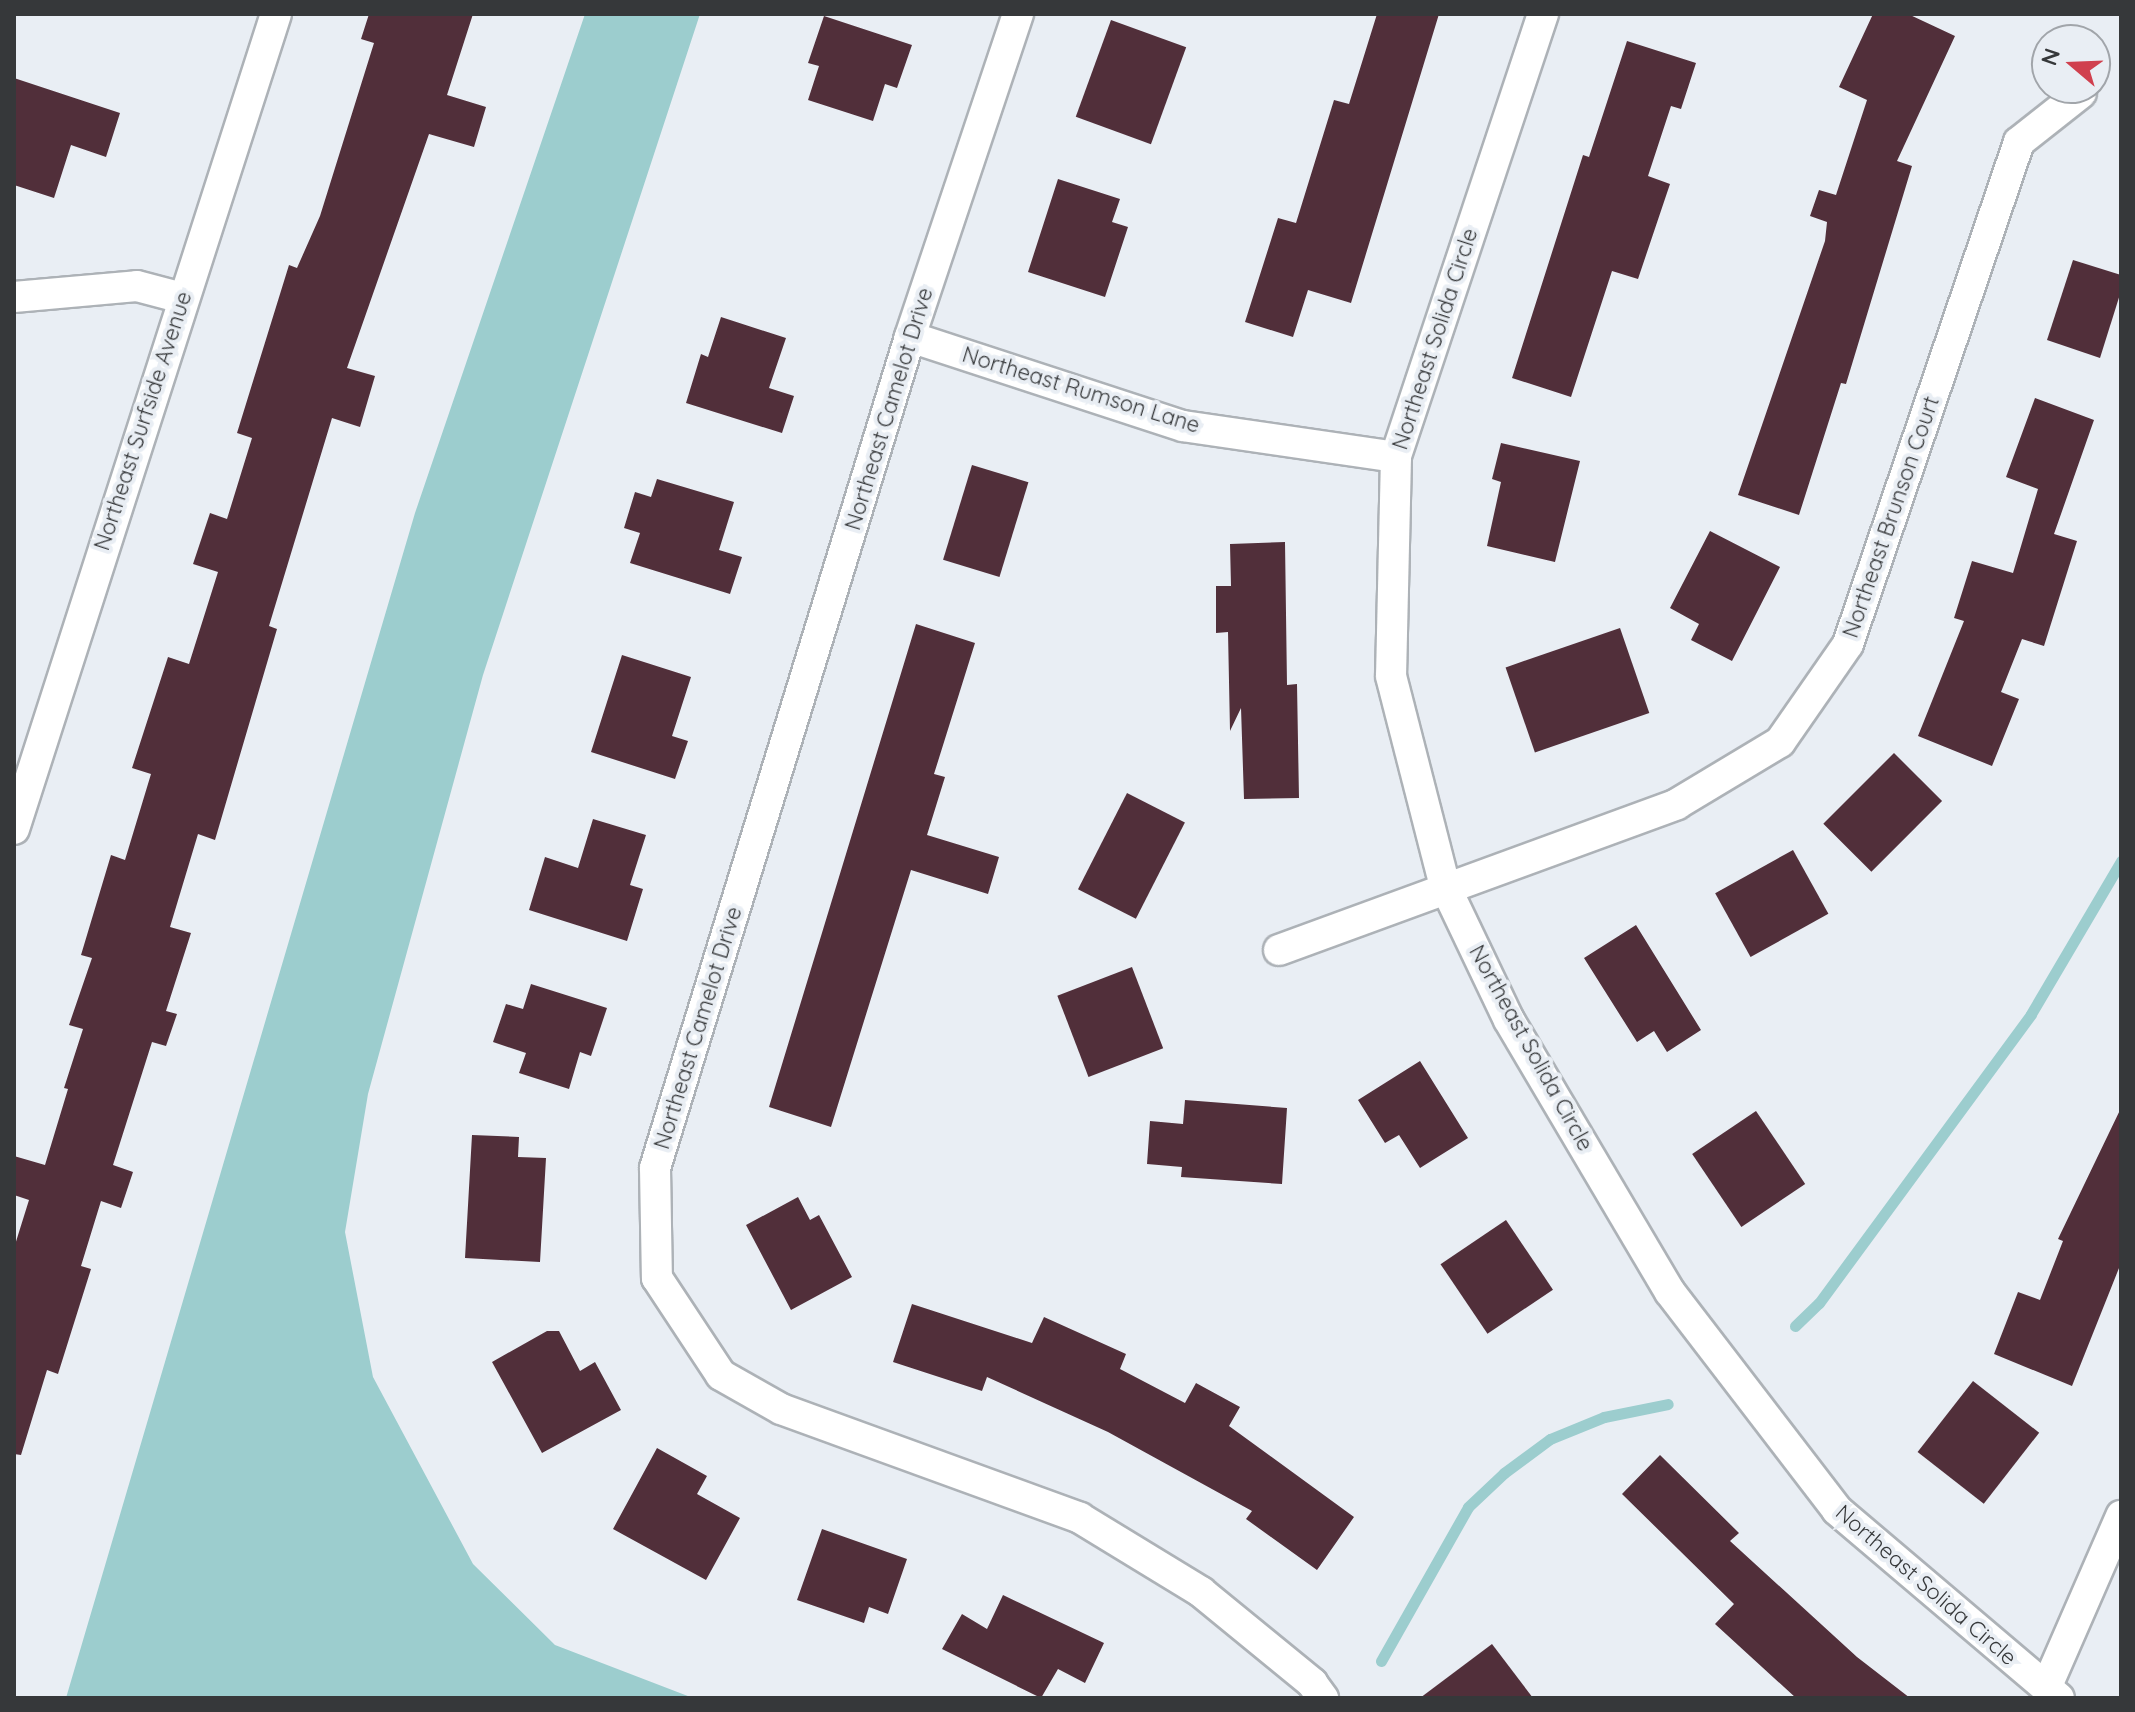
<!DOCTYPE html>
<style>
body{margin:0}
#map{position:relative;width:2135px;height:1712px;overflow:hidden;background:#e9eef4;font-family:Quicksand,sans-serif}
div>[style]{position:absolute}
.water>*{inset:0;background:#9ccdce}
.stream>*{height:11px;margin:-5.5px;padding:0 5.5px;transform-origin:5.5px;border-radius:5.5px;background:#9ccdce}
.building>*{inset:0;background:#512f3a;transform-origin:0 0}
.roads{filter:drop-shadow(2px 0 #adb2b7) drop-shadow(-2px 0 #adb2b7) drop-shadow(0 2px #adb2b7) drop-shadow(0 -2px #adb2b7)}
.minor>*{height:30px;margin:-15px;padding:0 15px;transform-origin:15px;border-radius:15px;background:#fff}
span{translate:-50% -50%;white-space:nowrap;text-align:center;line-height:1.15;-webkit-text-stroke:8px #e9eef4;paint-order:stroke}
.street-label{font-size:22px;color:#36383a}
.frame{position:absolute;inset:0;border:16px solid #36383a;pointer-events:none}
.north{position:absolute;left:2031px;top:24px;width:80px;height:80px;box-sizing:border-box;background:#e9eef4;border:2px solid #a1a5aa;border-radius:50%;rotate:289deg;font-size:22px;font-weight:700;line-height:32px;text-align:center;color:#36383a}
.north::after{content:'';display:block;margin:auto;width:28px;height:36px;background:#d0404e;clip-path:polygon(50% 0,100% 100%,50% 72%,0 100%)}
</style>
<div id="map">
<div class="water">
<div style="clip-path:polygon(585px 14px,700px 14px,483px 675px,368px 1094px,345px 1232px,373px 1377px,473px 1564px,555px 1645px,693px 1698px,66px 1698px,415px 513px)"></div>
</div>
<div class="stream">
<div style="left:1795px;top:1326px;width:33px;rotate:-44deg"></div>
<div style="left:1819px;top:1303px;width:358px;rotate:-53.7deg"></div>
<div style="left:2031px;top:1014px;width:178px;rotate:-59.5deg"></div>
<div style="left:1381px;top:1661px;width:177px;rotate:-60.5deg"></div>
<div style="left:1468px;top:1507px;width:50px;rotate:-43.4deg"></div>
<div style="left:1504px;top:1473px;width:57px;rotate:-36.5deg"></div>
<div style="left:1550px;top:1439px;width:58px;rotate:-22.2deg"></div>
<div style="left:1604px;top:1417px;width:65px;rotate:-11.5deg"></div>
</div>
<div class="building">
<div style="clip-path:polygon(369px 14px,473px 14px,447px 95px,486px 107px,474px 147px,429px 134px,347px 368px,375px 376px,360px 427px,332px 418px,269px 626px,277px 629px,215px 840px,198px 834px,170px 927px,191px 933px,166px 1011px,177px 1014px,166px 1046px,152px 1042px,113px 1165px,133px 1172px,121px 1208px,101px 1201px,81px 1266px,91px 1269px,58px 1374px,47px 1370px,21px 1455px,14px 1454px,14px 1248px,29px 1200px,14px 1195px,14px 1156px,45px 1165px,68px 1089px,64px 1088px,83px 1029px,69px 1025px,92px 958px,81px 955px,111px 855px,125px 860px,151px 774px,132px 768px,168px 657px,189px 664px,218px 572px,193px 564px,210px 513px,227px 519px,252px 438px,237px 433px,289px 265px,297px 268px,320px 216px,374px 43px,361px 39px)"></div>
<div style="clip-path:polygon(1377px 14px,1439px 14px,1351px 303px,1308px 290px,1293px 337px,1245px 322px,1278px 218px,1296px 223px,1334px 100px,1349px 104px)"></div>
<div style="clip-path:polygon(1873px 14px,1908px 14px,1955px 36px,1897px 161px,1912px 166px,1846px 384px,1841px 383px,1799px 515px,1738px 495px,1825px 241px,1827px 222px,1810px 216px,1819px 190px,1836px 195px,1867px 100px,1839px 87px)"></div>
<div style="clip-path:polygon(824px 16px,912px 45px,897px 88px,885px 84px,873px 121px,808px 100px,819px 66px,808px 63px)"></div>
<div style="left:1111px;top:20px;width:80px;height:103px;rotate:20deg"></div>
<div style="clip-path:polygon(1627px 41px,1696px 63px,1681px 109px,1671px 106px,1648px 176px,1670px 184px,1638px 279px,1612px 271px,1571px 397px,1512px 378px,1583px 155px,1589px 157px)"></div>
<div style="clip-path:polygon(14px 78px,120px 113px,106px 157px,71px 145px,54px 198px,14px 185px)"></div>
<div style="clip-path:polygon(1058px 179px,1120px 199px,1112px 222px,1128px 227px,1105px 297px,1028px 272px)"></div>
<div style="clip-path:polygon(2073px 260px,2121px 275px,2121px 291px,2100px 358px,2047px 340px)"></div>
<div style="clip-path:polygon(721px 317px,786px 338px,769px 388px,794px 396px,782px 433px,686px 403px,701px 354px,708px 357px)"></div>
<div style="clip-path:polygon(2035px 398px,2094px 420px,2054px 534px,2077px 541px,2044px 646px,2022px 639px,2001px 692px,2019px 699px,1992px 766px,1918px 736px,1964px 621px,1954px 618px,1972px 561px,2013px 573px,2038px 489px,2006px 477px)"></div>
<div style="clip-path:polygon(1501px 443px,1580px 461px,1555px 562px,1487px 546px,1501px 482px,1492px 479px)"></div>
<div style="left:972px;top:465px;width:59px;height:99px;rotate:17deg"></div>
<div style="clip-path:polygon(657px 479px,734px 502px,719px 550px,742px 557px,730px 594px,630px 563px,640px 533px,624px 528px,635px 492px,651px 497px)"></div>
<div style="clip-path:polygon(1710px 531px,1780px 567px,1732px 661px,1691px 640px,1699px 624px,1670px 608px)"></div>
<div style="clip-path:polygon(1285px 542px,1287px 685px,1297px 684px,1299px 798px,1244px 799px,1241px 708px,1230px 731px,1228px 632px,1216px 633px,1216px 586px,1231px 586px,1230px 544px)"></div>
<div style="clip-path:polygon(916px 624px,975px 643px,934px 774px,945px 777px,927px 835px,999px 857px,988px 894px,911px 870px,831px 1127px,769px 1107px)"></div>
<div style="left:1620px;top:628px;width:90px;height:121px;rotate:71deg"></div>
<div style="clip-path:polygon(622px 655px,691px 677px,672px 736px,688px 741px,675px 779px,591px 752px)"></div>
<div style="left:1894px;top:753px;width:68px;height:100px;rotate:45deg"></div>
<div style="left:1127px;top:793px;width:65px;height:108px;rotate:27deg"></div>
<div style="clip-path:polygon(593px 819px,646px 835px,630px 885px,643px 889px,627px 941px,529px 910px,545px 857px,578px 868px)"></div>
<div style="left:1793px;top:850px;width:73px;height:89px;rotate:61deg"></div>
<div style="clip-path:polygon(1636px 925px,1701px 1030px,1667px 1052px,1654px 1031px,1637px 1042px,1584px 958px)"></div>
<div style="left:1132px;top:967px;width:87px;height:80px;rotate:69deg"></div>
<div style="clip-path:polygon(531px 984px,607px 1008px,591px 1056px,580px 1052px,569px 1089px,519px 1073px,526px 1053px,493px 1042px,506px 1004px,523px 1009px)"></div>
<div style="clip-path:polygon(1420px 1061px,1468px 1138px,1420px 1168px,1399px 1135px,1385px 1143px,1358px 1100px)"></div>
<div style="clip-path:polygon(1185px 1100px,1287px 1108px,1282px 1184px,1181px 1177px,1182px 1167px,1147px 1164px,1150px 1121px,1183px 1124px)"></div>
<div style="clip-path:polygon(2121px 1108px,2121px 1263px,2072px 1386px,1994px 1354px,2018px 1292px,2040px 1300px,2063px 1241px,2058px 1239px)"></div>
<div style="left:1756px;top:1111px;width:88px;height:77px;rotate:56deg"></div>
<div style="clip-path:polygon(472px 1135px,519px 1137px,518px 1157px,546px 1158px,540px 1262px,465px 1258px)"></div>
<div style="clip-path:polygon(798px 1197px,810px 1220px,819px 1215px,852px 1277px,791px 1310px,746px 1225px)"></div>
<div style="left:1506px;top:1220px;width:84px;height:79px;rotate:56deg"></div>
<div style="clip-path:polygon(912px 1304px,1032px 1343px,1044px 1317px,1126px 1354px,1120px 1369px,1185px 1403px,1196px 1383px,1240px 1407px,1229px 1426px,1354px 1517px,1317px 1570px,1246px 1519px,1252px 1511px,1108px 1432px,987px 1377px,982px 1391px,893px 1362px)"></div>
<div style="clip-path:polygon(547px 1331px,559px 1331px,580px 1371px,595px 1362px,621px 1410px,542px 1453px,492px 1362px)"></div>
<div style="left:1973px;top:1381px;width:84px;height:90px;rotate:38deg"></div>
<div style="clip-path:polygon(657px 1448px,707px 1476px,697px 1494px,740px 1518px,706px 1580px,613px 1529px)"></div>
<div style="clip-path:polygon(1660px 1455px,1739px 1533px,1730px 1541px,1857px 1657px,1910px 1698px,1796px 1698px,1715px 1624px,1734px 1604px,1622px 1494px)"></div>
<div style="clip-path:polygon(822px 1529px,907px 1559px,888px 1614px,869px 1607px,864px 1623px,797px 1600px)"></div>
<div style="clip-path:polygon(1003px 1595px,1104px 1643px,1085px 1683px,1058px 1669px,1041px 1698px,942px 1649px,962px 1614px,987px 1629px)"></div>
<div style="clip-path:polygon(1492px 1644px,1533px 1698px,1420px 1698px)"></div>
</div>
<div class="roads">
<div class="minor">
<div style="left:1018px;top:14px;width:341px;rotate:108.5deg"></div>
<div style="left:910px;top:337px;width:869px;rotate:107.06deg"></div>
<div style="left:655px;top:1168px;width:110px;rotate:89deg"></div>
<div style="left:657px;top:1278px;width:116px;rotate:56.6deg"></div>
<div style="left:721px;top:1375px;width:69px;rotate:29.5deg"></div>
<div style="left:781px;top:1409px;width:318px;rotate:20deg"></div>
<div style="left:1080px;top:1518px;width:142px;rotate:31.4deg"></div>
<div style="left:1201px;top:1592px;width:144px;rotate:39.3deg"></div>
<div style="left:1312px;top:1683px;width:19px;rotate:54deg"></div>
<div style="left:1543px;top:14px;width:467px;rotate:108.4deg"></div>
<div style="left:1396px;top:457px;width:219px;rotate:91.3deg"></div>
<div style="left:1391px;top:676px;width:217px;rotate:75.6deg"></div>
<div style="left:1445px;top:886px;width:148px;rotate:64.5deg"></div>
<div style="left:1509px;top:1020px;width:316px;rotate:59.4deg"></div>
<div style="left:1670px;top:1292px;width:275px;rotate:52.5deg"></div>
<div style="left:1837px;top:1510px;width:291px;rotate:40.3deg"></div>
<div style="left:14px;top:297px;width:123px;rotate:-5.1deg"></div>
<div style="left:137px;top:286px;width:47px;rotate:14.9deg"></div>
<div style="left:910px;top:337px;width:287px;rotate:18.1deg"></div>
<div style="left:1183px;top:426px;width:215px;rotate:8.3deg"></div>
<div style="left:14px;top:829px;width:856px;rotate:-72.18deg"></div>
<div style="left:1279px;top:950px;width:424px;rotate:-20.1deg"></div>
<div style="left:1677px;top:804px;width:120px;rotate:-31deg"></div>
<div style="left:1780px;top:742px;width:119px;rotate:-55.2deg"></div>
<div style="left:1848px;top:644px;width:530px;rotate:-71.19deg"></div>
<div style="left:2019px;top:142px;width:79px;rotate:-38.3deg"></div>
<div style="left:2046px;top:1688px;width:188px;rotate:-66.4deg"></div>
</div>
</div>
<div class="street-label">
<span style="left:1435px;top:339px;rotate:-72deg">Northeast Solida Circle</span>
<span style="left:1081px;top:390px;rotate:17deg">Northeast Rumson Lane</span>
<span style="left:889px;top:409px;rotate:-73deg">Northeast Camelot Drive</span>
<span style="left:143px;top:421px;rotate:-72deg">Northeast Surfside Avenue</span>
<span style="left:1891px;top:517px;rotate:-71deg">Northeast Brunson Court</span>
<span style="left:698px;top:1028px;rotate:-73deg">Northeast Camelot Drive</span>
<span style="left:1531px;top:1048px;rotate:61deg">Northeast Solida Circle</span>
<span style="left:1926px;top:1585px;rotate:41deg">Northeast Solida Circle</span>
</div>
<div class="frame"></div>
<div class="north">N</div>
</div>
